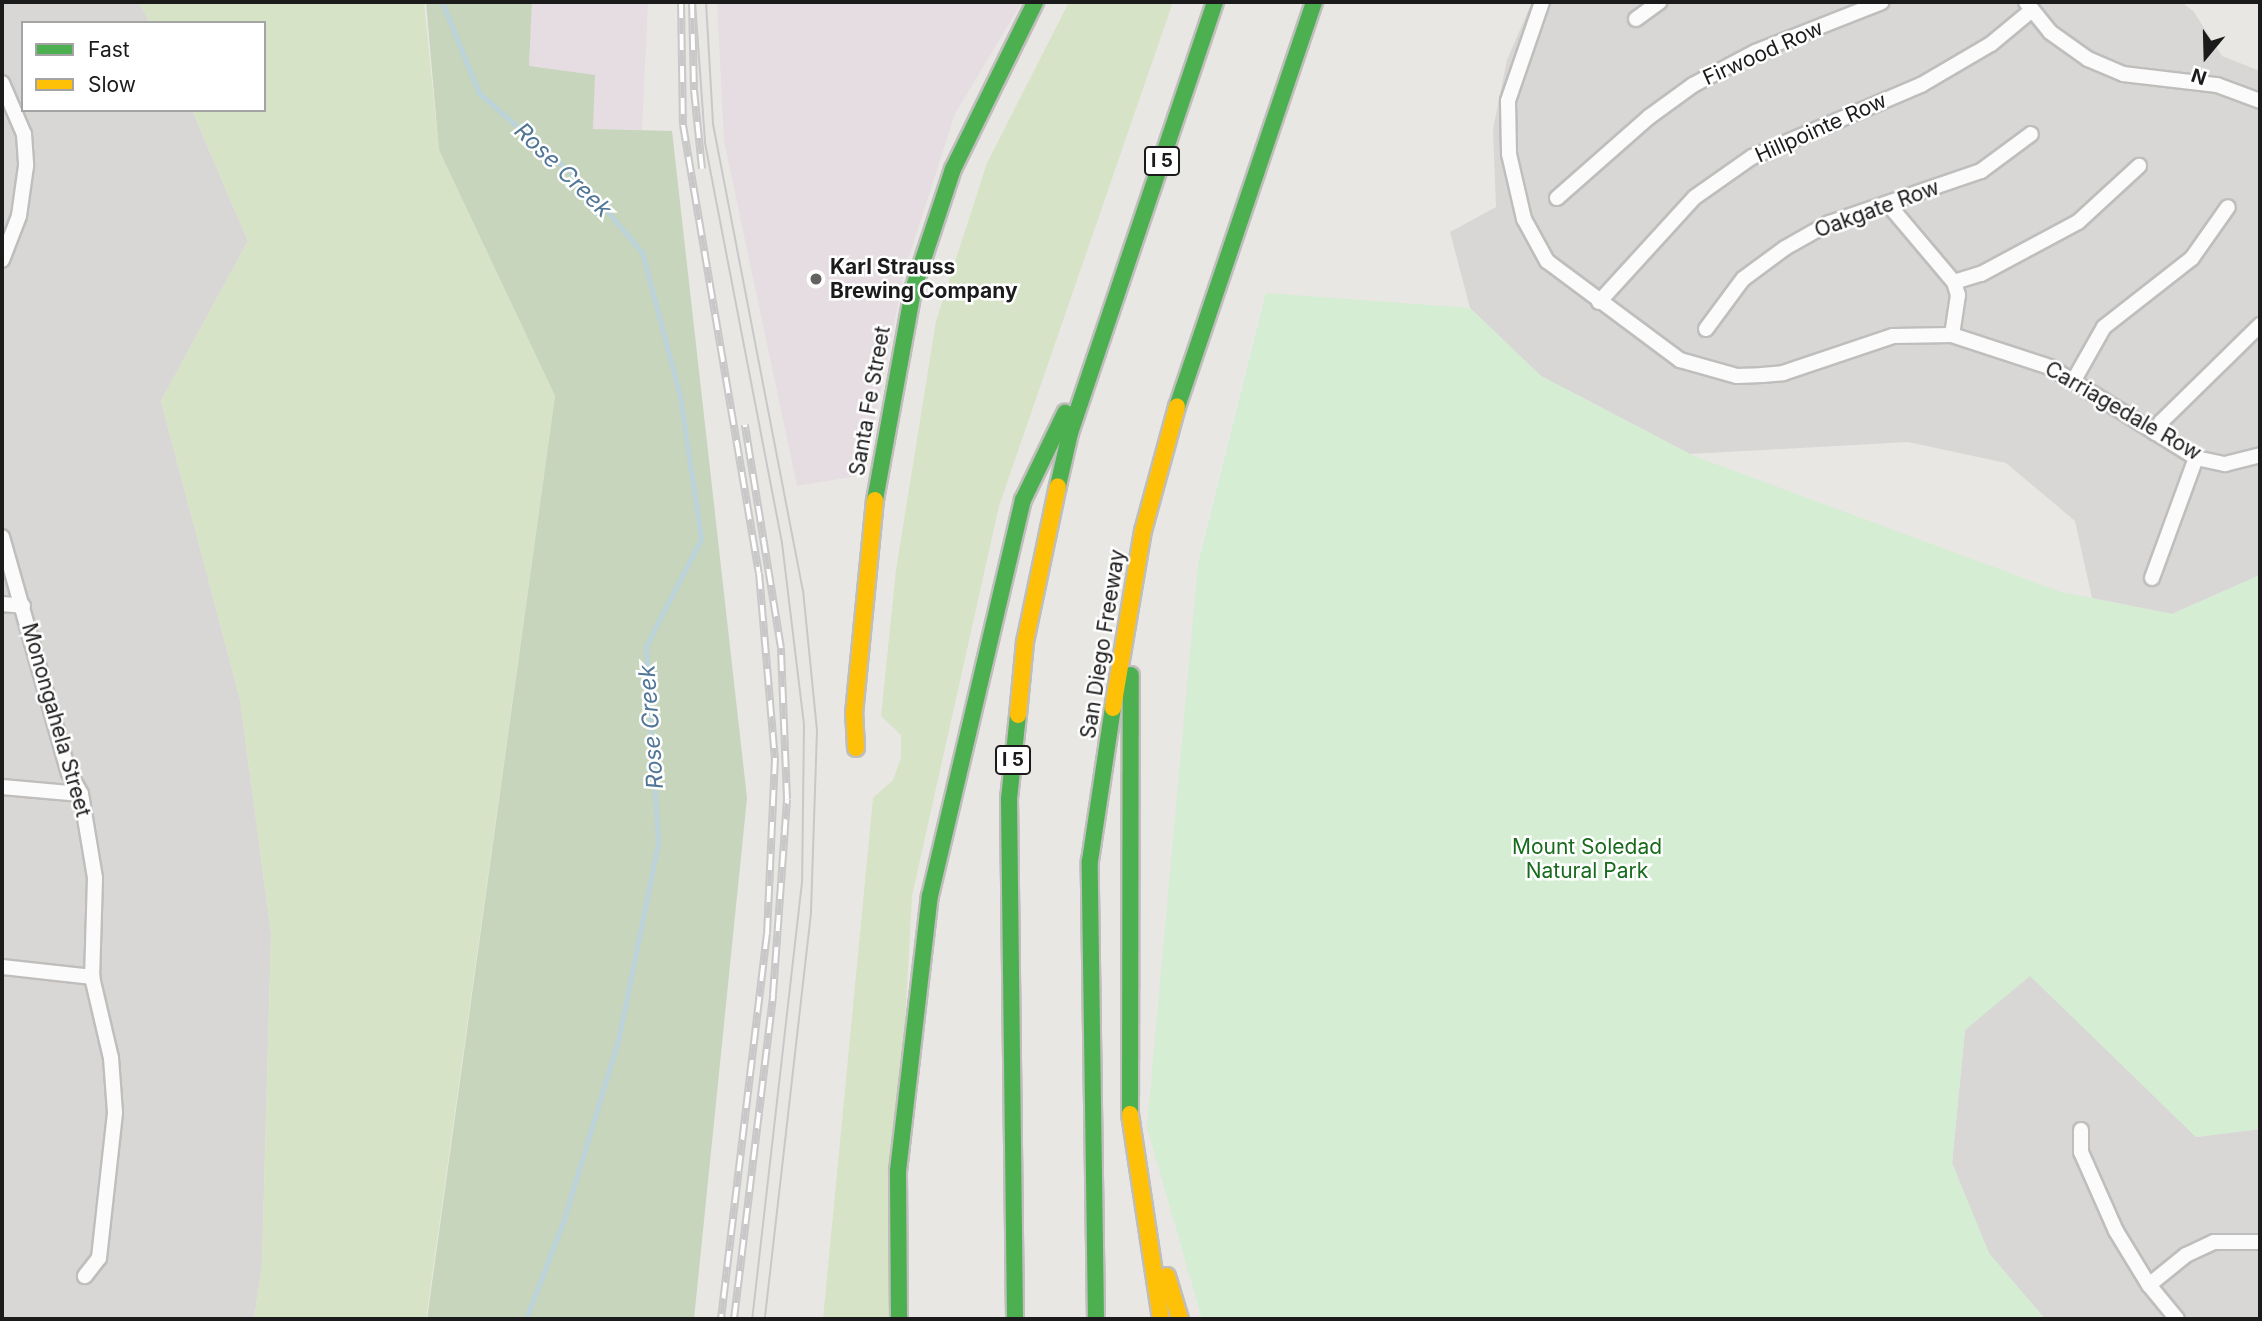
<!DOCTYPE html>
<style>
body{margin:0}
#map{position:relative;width:2262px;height:1321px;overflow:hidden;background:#e9e7e4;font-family:Inter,sans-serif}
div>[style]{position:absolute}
.residential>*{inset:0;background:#d8d7d5}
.industrial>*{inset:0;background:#e6dde2}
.grass>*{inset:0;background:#d7e3c6}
.forest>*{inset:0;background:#c6d5bc}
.park>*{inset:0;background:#d4edd3}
.stream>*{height:5px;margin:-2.5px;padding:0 2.5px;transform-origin:2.5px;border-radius:2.5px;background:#bbd3d9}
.roads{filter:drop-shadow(2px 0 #bfbebc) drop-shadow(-2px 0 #bfbebc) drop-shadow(0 2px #bfbebc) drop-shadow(0 -2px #bfbebc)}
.street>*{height:14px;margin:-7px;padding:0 7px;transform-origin:7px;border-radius:7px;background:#fcfbfb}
.fast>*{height:16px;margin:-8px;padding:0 8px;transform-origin:8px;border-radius:8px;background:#4caf50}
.slow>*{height:16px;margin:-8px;padding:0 8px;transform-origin:8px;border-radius:8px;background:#ffc107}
.tram>*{height:2px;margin:-1px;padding:0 1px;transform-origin:1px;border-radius:1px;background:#c9c8c8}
.rail>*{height:8px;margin-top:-4px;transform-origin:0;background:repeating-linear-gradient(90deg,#fff 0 16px,#c9c8c8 0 32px);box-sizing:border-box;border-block:2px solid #c9c8c8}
.dots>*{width:19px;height:19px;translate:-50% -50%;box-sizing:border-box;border:4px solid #fff;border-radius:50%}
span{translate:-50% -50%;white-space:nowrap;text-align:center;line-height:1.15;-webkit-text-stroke:5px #fff;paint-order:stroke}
.shield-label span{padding:2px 5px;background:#fff;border:2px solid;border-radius:5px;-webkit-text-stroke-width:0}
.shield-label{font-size:19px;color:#1b1b1b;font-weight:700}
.street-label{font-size:21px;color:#1b1b1b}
.poi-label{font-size:21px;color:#1b1b1b;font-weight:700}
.left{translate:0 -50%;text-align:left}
.park-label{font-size:21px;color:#186b1c}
.water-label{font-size:23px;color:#517697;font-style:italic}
.frame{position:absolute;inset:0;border:4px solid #1b1b1b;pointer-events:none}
.legend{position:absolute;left:21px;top:21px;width:245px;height:91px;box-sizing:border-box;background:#fff;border:2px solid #a4a4a4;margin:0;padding:9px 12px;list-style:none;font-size:21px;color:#1b1b1b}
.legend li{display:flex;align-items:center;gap:14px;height:35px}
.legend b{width:35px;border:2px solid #a4a4a4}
.north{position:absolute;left:2171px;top:21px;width:70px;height:70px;-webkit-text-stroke:5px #fff;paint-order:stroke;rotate:199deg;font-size:19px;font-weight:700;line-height:28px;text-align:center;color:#1b1b1b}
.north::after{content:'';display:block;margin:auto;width:24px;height:32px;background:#1b1b1b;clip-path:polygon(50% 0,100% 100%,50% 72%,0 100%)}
</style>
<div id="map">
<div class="residential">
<div style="clip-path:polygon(2px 2px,139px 2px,150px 23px,23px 23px,23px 110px,192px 110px,248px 241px,161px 401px,240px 699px,271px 933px,262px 1265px,254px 1319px,2px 1319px)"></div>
<div style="clip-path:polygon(1532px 2px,2182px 2px,2194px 12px,2222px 56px,2260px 71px,2260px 575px,2172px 614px,2092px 598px,2075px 521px,2006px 463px,1908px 442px,1690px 454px,1541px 376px,1470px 308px,1450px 232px,1496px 207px,1493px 129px,1507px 60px)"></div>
<div style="clip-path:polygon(2030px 975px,2196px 1137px,2260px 1129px,2260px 1319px,2045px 1319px,1989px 1254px,1952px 1163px,1965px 1030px)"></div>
</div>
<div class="industrial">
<div style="clip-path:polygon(532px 2px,648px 2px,642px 130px,593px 129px,529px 66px)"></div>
<div style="clip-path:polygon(717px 2px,1022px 2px,955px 114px,905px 269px,864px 475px,797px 486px,724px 141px)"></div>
</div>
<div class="grass">
<div style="clip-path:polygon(139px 2px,424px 2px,439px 150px,555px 396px,426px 1319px,254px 1319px,262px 1265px,271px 933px,240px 699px,161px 401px,248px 241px,192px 110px,264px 110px,264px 23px,150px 23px)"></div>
<div style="clip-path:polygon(1069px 2px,1173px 2px,999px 506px,912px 896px,889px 1319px,823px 1319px,873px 798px,893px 780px,901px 758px,901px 735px,881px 716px,896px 570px,936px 321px,987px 163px)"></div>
</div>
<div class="forest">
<div style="clip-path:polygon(426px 2px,532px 2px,529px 66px,595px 75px,593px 129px,672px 131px,747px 798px,694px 1319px,427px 1319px,555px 396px,439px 150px)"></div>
</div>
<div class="park">
<div style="clip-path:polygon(1266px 293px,1470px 308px,1541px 376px,1694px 456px,2061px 592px,2172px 614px,2260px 575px,2260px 1129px,2196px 1137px,2030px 976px,1965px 1030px,1952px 1163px,1989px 1253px,2045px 1319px,1202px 1319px,1147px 1127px,1198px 565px)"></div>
</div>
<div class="stream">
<div style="left:442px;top:2px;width:98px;rotate:67.9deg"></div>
<div style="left:479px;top:93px;width:142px;rotate:41deg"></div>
<div style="left:586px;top:186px;width:87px;rotate:49.7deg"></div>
<div style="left:642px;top:252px;width:149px;rotate:75.2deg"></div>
<div style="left:680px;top:396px;width:145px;rotate:81.6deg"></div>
<div style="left:701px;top:539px;width:120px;rotate:117.2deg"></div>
<div style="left:646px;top:646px;width:197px;rotate:86.5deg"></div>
<div style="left:658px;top:843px;width:198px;rotate:101.4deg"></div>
<div style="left:619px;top:1037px;width:193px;rotate:106.8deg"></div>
<div style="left:563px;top:1222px;width:104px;rotate:110.9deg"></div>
</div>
<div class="roads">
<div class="street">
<div style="left:1542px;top:2px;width:105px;rotate:109deg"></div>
<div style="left:1508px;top:101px;width:53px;rotate:88.9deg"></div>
<div style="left:1509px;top:154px;width:67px;rotate:77deg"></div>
<div style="left:1524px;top:219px;width:48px;rotate:61.3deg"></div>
<div style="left:1547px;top:261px;width:166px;rotate:36.7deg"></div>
<div style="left:1680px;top:360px;width:59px;rotate:15.7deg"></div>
<div style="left:1737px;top:376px;width:25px;rotate:-2deg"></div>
<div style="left:1762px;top:375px;width:21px;rotate:-5deg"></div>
<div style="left:1783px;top:373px;width:116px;rotate:-18.6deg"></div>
<div style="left:1893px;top:336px;width:59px;rotate:-1deg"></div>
<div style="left:1952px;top:335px;width:103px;rotate:18.1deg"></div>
<div style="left:2050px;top:367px;width:172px;rotate:31.9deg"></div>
<div style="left:2196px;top:458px;width:30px;rotate:12deg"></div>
<div style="left:2225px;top:464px;width:36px;rotate:-14deg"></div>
<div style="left:2026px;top:2px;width:38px;rotate:51deg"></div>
<div style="left:2050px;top:32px;width:47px;rotate:35.4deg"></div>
<div style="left:2088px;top:59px;width:38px;rotate:23deg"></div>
<div style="left:2123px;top:74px;width:95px;rotate:6.7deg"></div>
<div style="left:2217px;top:85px;width:46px;rotate:20.4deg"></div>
<div style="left:1636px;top:19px;width:29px;rotate:-36deg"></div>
<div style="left:2px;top:83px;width:56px;rotate:66.7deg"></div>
<div style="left:24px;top:134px;width:32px;rotate:86deg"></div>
<div style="left:26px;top:166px;width:50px;rotate:98deg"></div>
<div style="left:19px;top:216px;width:47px;rotate:111.1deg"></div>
<div style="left:1557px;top:198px;width:123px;rotate:-41.4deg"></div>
<div style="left:1649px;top:117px;width:54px;rotate:-36deg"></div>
<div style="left:1693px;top:85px;width:70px;rotate:-28deg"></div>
<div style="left:1755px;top:52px;width:136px;rotate:-21.5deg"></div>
<div style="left:1888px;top:204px;width:102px;rotate:49.8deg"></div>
<div style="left:1954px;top:282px;width:14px;rotate:73deg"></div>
<div style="left:1958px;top:295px;width:40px;rotate:98.5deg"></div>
<div style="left:1954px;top:282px;width:28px;rotate:-17deg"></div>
<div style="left:1981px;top:274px;width:110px;rotate:-28.2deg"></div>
<div style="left:2078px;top:222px;width:83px;rotate:-42.6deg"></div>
<div style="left:1599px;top:302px;width:142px;rotate:-47.6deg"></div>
<div style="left:1695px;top:197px;width:70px;rotate:-35.1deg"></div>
<div style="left:1752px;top:157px;width:184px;rotate:-23.1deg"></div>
<div style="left:1921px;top:85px;width:81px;rotate:-30.4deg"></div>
<div style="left:1991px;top:44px;width:53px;rotate:-39.7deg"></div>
<div style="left:1706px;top:329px;width:62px;rotate:-53.5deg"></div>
<div style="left:1743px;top:279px;width:52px;rotate:-36.4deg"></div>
<div style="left:1785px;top:248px;width:51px;rotate:-29.6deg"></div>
<div style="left:1829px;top:223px;width:161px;rotate:-18.9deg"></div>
<div style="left:1981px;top:171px;width:62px;rotate:-36.5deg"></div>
<div style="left:2074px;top:380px;width:61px;rotate:-60.5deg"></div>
<div style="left:2104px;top:327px;width:112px;rotate:-38.1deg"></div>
<div style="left:2192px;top:258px;width:62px;rotate:-54.8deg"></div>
<div style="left:2155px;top:433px;width:13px;rotate:-61deg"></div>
<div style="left:2161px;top:422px;width:139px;rotate:-44.4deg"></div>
<div style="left:2px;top:537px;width:245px;rotate:74.2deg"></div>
<div style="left:69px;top:773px;width:24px;rotate:60deg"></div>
<div style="left:81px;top:794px;width:85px;rotate:80.5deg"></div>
<div style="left:95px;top:878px;width:99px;rotate:91.7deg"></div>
<div style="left:92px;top:977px;width:83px;rotate:76.8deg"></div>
<div style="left:111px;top:1058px;width:55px;rotate:85.8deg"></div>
<div style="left:115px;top:1113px;width:146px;rotate:96.3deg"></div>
<div style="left:99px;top:1258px;width:23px;rotate:128deg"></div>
<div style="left:2152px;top:578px;width:128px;rotate:-69.9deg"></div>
<div style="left:2px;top:604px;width:21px;rotate:5deg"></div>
<div style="left:2px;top:787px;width:79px;rotate:5.1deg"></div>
<div style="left:2px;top:967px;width:91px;rotate:6.3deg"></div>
<div style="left:2081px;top:1130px;width:22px;rotate:90deg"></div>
<div style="left:2081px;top:1152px;width:86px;rotate:66.1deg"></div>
<div style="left:2116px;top:1231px;width:63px;rotate:58.6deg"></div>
<div style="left:2149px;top:1285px;width:44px;rotate:50.5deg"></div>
<div style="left:2149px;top:1285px;width:48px;rotate:-39deg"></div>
<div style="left:2186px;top:1255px;width:31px;rotate:-25deg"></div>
<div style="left:2214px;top:1242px;width:46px"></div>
</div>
<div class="fast">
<div style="left:1177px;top:407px;width:428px;rotate:-71.3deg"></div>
<div style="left:1058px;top:486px;width:54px;rotate:-77.2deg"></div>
<div style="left:1070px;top:433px;width:455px;rotate:-71.4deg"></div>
<div style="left:875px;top:500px;width:213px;rotate:-79.7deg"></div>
<div style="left:913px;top:290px;width:127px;rotate:-71.7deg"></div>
<div style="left:953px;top:169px;width:186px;rotate:-63.8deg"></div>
<div style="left:1130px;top:1114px;width:439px;rotate:-89.9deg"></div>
<div style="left:899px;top:1319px;width:148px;rotate:-90.4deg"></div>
<div style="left:898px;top:1171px;width:277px;rotate:-83.4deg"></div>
<div style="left:930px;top:896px;width:407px;rotate:-76.8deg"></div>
<div style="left:1023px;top:500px;width:97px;rotate:-64.2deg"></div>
<div style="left:1015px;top:1319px;width:520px;rotate:-90.66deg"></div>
<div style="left:1009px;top:799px;width:84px;rotate:-83.9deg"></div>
<div style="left:1096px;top:1319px;width:458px;rotate:-90.8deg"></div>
<div style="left:1090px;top:861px;width:155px;rotate:-81.5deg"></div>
</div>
<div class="slow">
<div style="left:1113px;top:708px;width:180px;rotate:-80.4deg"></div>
<div style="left:1143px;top:531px;width:129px;rotate:-74.7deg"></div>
<div style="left:1018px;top:715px;width:73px;rotate:-84.5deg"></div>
<div style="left:1025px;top:642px;width:159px;rotate:-78.1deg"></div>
<div style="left:856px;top:748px;width:34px;rotate:-93deg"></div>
<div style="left:854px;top:714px;width:215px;rotate:-84.4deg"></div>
<div style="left:1130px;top:1114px;width:207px;rotate:81.4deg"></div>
<div style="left:1167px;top:1276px;width:45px;rotate:73.2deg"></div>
</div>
</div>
<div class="tram">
<div style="left:695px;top:2px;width:141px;rotate:85.9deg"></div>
<div style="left:705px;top:143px;width:407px;rotate:79.1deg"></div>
<div style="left:782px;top:543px;width:183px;rotate:83.1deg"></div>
<div style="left:804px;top:725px;width:157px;rotate:90.7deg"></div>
<div style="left:802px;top:882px;width:440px;rotate:96.5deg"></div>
<div style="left:706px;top:2px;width:122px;rotate:86.7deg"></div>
<div style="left:713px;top:124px;width:475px;rotate:79.1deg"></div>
<div style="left:803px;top:590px;width:141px;rotate:84.3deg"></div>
<div style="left:817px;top:730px;width:183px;rotate:91.9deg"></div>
<div style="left:811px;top:913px;width:409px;rotate:96.5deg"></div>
</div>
<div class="rail">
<div style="left:681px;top:2px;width:123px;rotate:89.1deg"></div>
<div style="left:683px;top:125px;width:454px;rotate:80.4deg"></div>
<div style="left:759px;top:573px;width:186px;rotate:85.1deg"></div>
<div style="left:775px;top:758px;width:175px;rotate:92.6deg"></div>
<div style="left:767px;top:933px;width:389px;rotate:96.8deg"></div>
<div style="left:692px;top:2px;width:88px;rotate:88.7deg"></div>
<div style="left:694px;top:90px;width:79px;rotate:84.2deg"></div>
<div style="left:734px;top:1319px;width:326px;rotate:-83.1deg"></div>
<div style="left:773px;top:995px;width:196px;rotate:-85.9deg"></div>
<div style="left:787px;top:799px;width:151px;rotate:-92.3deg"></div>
<div style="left:781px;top:648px;width:226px;rotate:-99.2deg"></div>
</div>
<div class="dots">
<div style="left:816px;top:279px;background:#636261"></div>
</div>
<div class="shield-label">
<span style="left:1162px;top:161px">I 5</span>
<span style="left:1013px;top:760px">I 5</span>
</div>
<div class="street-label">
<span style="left:1763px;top:53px;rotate:-24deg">Firwood Row</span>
<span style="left:1821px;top:128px;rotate:-24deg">Hillpointe Row</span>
<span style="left:1877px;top:209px;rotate:-20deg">Oakgate Row</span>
<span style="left:870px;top:401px;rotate:-80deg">Santa Fe Street</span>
<span style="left:2123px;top:411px;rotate:30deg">Carriagedale Row</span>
<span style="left:1103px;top:644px;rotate:-81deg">San Diego Freeway</span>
<span style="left:56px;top:720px;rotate:74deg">Monongahela Street</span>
</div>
<div class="poi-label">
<span class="left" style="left:830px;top:279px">Karl Strauss<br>Brewing Company</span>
</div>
<div class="park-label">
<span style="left:1587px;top:859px">Mount Soledad<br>Natural Park</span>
</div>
<div class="water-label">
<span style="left:563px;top:170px;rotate:44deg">Rose Creek</span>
<span style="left:651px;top:727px;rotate:-94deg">Rose Creek</span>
</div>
<div class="frame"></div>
<ul class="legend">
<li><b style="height:9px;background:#4caf50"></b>Fast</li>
<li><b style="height:9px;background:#ffc107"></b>Slow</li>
</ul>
<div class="north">N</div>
</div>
